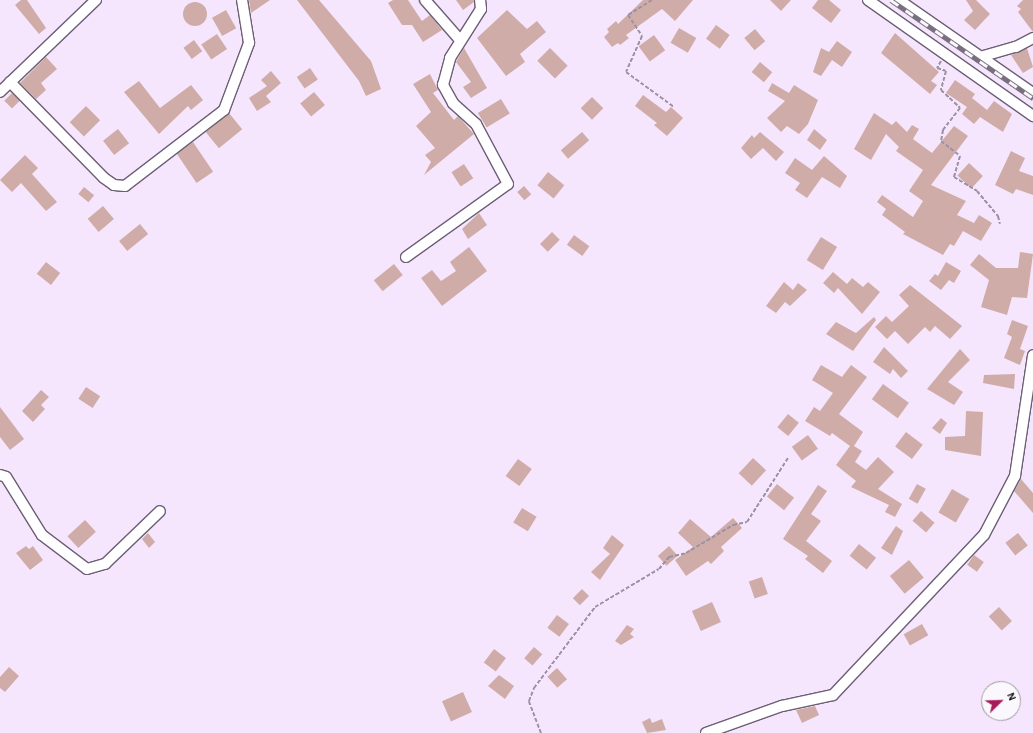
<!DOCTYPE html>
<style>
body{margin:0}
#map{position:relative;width:1033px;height:733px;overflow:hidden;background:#f5e6fe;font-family:"Alegreya Sans",sans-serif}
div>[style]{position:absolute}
.building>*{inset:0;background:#d0aca9;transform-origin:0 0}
.round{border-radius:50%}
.path>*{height:2px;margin-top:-1px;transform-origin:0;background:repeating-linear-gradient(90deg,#9c91a3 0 4px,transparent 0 6px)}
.roads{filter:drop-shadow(1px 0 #6c5f74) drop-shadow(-1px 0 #6c5f74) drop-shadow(0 1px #6c5f74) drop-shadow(0 -1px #6c5f74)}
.minor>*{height:10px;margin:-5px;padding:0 5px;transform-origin:5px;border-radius:5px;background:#fff}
.rail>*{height:4.5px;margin-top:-2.25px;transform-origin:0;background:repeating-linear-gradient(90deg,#fbf8fd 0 9px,#79707f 0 18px);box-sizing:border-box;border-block:1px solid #79707f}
span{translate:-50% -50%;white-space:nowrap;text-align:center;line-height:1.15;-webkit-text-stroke:3.5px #fbf8fd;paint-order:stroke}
.north{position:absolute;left:981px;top:681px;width:40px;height:40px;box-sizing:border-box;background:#fbf8fd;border:1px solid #9d999f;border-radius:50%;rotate:67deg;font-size:11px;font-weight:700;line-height:16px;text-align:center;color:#100b13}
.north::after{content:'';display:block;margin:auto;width:14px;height:18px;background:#a81a59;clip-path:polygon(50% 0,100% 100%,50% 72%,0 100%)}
</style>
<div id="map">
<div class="building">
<div style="clip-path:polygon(21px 0,27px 0,46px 28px,39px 34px,15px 5px)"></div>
<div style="clip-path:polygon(249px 0,270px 0,251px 13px)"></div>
<div style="clip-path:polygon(297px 0,319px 0,371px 61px,381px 89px,366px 96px,359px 81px)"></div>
<div style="clip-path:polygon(393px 0,408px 0,422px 21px,430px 15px,442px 30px,423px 42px,412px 25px,402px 25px,388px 3px)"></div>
<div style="clip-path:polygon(456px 0,474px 0,474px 2px,463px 10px)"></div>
<div style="clip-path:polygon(643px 0,693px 0,675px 21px,662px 9px,626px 35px,629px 38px,620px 45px,618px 43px,612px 47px,604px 37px,609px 32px,607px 29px,616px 21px,618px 24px)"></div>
<div style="clip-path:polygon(770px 0,791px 0,781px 11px)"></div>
<div style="clip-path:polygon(818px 0,829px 0,841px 10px,831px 23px,812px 8px)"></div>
<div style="clip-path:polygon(966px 0,976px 0,990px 14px,975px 30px,964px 20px,973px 11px)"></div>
<div style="clip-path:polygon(1023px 0,1033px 0,1033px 32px,1018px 12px,1021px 9px,1017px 6px)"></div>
<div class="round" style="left:183px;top:2px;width:24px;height:24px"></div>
<div style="left:226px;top:10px;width:21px;height:16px;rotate:61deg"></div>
<div style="clip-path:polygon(507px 10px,527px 29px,537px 21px,546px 32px,520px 54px,525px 62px,506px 76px,477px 38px)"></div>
<div style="left:716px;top:25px;width:17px;height:17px;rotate:36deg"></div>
<div style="left:679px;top:28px;width:20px;height:17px;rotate:30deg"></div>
<div style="left:755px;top:29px;width:16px;height:14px;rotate:50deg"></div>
<div style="clip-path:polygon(895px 33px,939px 72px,931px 81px,937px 85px,930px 94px,881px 53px)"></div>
<div style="left:217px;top:34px;width:18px;height:19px;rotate:56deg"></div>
<div style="left:654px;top:35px;width:19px;height:19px;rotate:54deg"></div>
<div style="left:194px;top:40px;width:14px;height:13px;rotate:54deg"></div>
<div style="clip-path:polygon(837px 41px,852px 52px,842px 67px,832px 60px,821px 76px,813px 72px,821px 48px,829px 52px)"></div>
<div style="clip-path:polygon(464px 48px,487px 88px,471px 98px,463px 87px,471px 82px,456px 62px)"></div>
<div style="left:550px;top:48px;width:25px;height:18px;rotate:45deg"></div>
<div style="clip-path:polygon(1027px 48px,1033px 67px,1023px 73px,1011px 55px)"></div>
<div style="clip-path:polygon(46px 57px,57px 69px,41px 83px,46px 90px,36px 99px,20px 83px)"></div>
<div style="left:760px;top:62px;width:16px;height:13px;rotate:40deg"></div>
<div style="left:310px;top:68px;width:14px;height:16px;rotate:56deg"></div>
<div style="clip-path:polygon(271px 71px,281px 83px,266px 96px,271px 102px,257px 111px,249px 98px,267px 86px,261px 80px)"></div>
<div style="clip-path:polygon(430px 74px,438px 90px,433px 93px,454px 120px,458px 116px,474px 134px,424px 175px,431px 162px,425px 155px,435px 148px,416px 126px,431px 112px,413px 84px)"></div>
<div style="clip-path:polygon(955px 80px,975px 94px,972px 98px,987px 110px,994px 101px,1012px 114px,1003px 132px,980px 117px,974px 124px,962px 114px,967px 107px,946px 93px)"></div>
<div style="clip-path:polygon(139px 81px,160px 108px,191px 85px,203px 100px,191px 110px,188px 106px,159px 134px,124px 92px)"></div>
<div style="clip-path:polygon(772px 83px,789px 93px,794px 85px,818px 100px,808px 124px,799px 134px,787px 126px,781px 132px,767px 118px,785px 101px,768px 91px)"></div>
<div style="left:314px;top:92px;width:17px;height:18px;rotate:50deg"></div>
<div style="left:12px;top:93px;width:11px;height:11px;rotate:45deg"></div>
<div style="clip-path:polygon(643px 95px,666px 112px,671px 107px,683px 118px,667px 136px,654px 125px,657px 123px,635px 106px)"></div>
<div style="left:592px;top:97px;width:16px;height:16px;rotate:45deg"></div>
<div style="left:501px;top:99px;width:17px;height:27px;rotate:59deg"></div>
<div style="left:86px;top:106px;width:20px;height:23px;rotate:45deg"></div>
<div style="left:229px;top:113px;width:21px;height:30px;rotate:51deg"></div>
<div style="clip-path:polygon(874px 113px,892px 125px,896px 121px,907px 132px,912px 125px,919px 129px,913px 139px,932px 153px,954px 126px,968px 136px,931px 185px,966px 201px,957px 215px,974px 223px,979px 215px,992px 223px,981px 241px,963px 231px,954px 246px,950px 244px,943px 255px,903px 234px,905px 232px,882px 215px,886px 209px,877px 202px,882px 195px,913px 217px,923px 201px,909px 191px,923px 170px,896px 151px,899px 147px,886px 134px,871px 160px,854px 149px)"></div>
<div style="left:118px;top:129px;width:18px;height:19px;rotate:52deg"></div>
<div style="clip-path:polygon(814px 129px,827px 140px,820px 150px,807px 140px)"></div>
<div style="left:582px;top:132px;width:11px;height:28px;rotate:49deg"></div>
<div style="clip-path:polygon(760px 132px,784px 152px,776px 161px,763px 148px,751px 159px,741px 148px,752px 135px,754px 138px)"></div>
<div style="left:193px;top:142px;width:36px;height:20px;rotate:56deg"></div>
<div style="clip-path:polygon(1011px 151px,1025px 158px,1019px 171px,1033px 176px,1033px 195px,1016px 189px,1013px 194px,995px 185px)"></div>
<div style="clip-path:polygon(25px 155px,38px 168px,32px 174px,57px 202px,46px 211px,21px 183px,12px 192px,0 180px)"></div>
<div style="clip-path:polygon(824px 156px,847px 176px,840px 188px,822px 177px,807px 198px,795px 190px,800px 183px,785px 173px,795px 158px,812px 170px)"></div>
<div style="left:969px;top:163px;width:19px;height:17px;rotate:43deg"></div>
<div style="left:464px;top:164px;width:17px;height:15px;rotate:57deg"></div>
<div style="left:548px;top:172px;width:21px;height:17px;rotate:39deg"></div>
<div style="left:524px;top:186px;width:11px;height:9px;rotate:49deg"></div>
<div style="left:84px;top:187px;width:13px;height:9px;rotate:39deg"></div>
<div style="left:103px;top:206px;width:17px;height:20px;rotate:50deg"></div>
<div style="clip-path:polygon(479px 213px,487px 225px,468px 239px,462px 229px)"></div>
<div style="left:140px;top:224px;width:13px;height:27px;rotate:51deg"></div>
<div style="left:552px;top:232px;width:11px;height:17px;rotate:45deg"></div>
<div style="left:574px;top:235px;width:19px;height:12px;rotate:36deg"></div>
<div style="left:821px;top:237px;width:19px;height:27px;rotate:32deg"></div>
<div style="clip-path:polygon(469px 247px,487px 271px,442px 306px,421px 278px,432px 270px,441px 281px,456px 271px,450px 262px)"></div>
<div style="clip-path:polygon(1020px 252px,1033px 254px,1027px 298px,1012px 297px,1007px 315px,981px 307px,989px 280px,970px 265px,979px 254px,996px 268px,1018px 268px)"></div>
<div style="left:46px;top:262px;width:18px;height:15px;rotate:38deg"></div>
<div style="clip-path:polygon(946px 262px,961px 271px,954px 283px,949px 280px,941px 290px,929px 281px,935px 274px,938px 276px)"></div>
<div style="left:394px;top:264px;width:14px;height:26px;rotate:51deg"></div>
<div style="clip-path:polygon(833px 272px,847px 284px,852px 278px,863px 287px,868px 282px,880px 292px,862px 314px,838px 288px,834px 293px,823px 283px)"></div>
<div style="clip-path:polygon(784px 282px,793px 290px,798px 283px,807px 290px,790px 306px,785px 302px,776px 313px,766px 306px)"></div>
<div style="clip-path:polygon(910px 285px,962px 326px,950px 339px,935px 326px,930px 332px,925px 327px,908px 344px,895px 331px,887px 339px,875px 327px,886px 316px,892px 322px,909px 306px,899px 295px)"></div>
<div style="clip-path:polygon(874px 317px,876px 320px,853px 351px,826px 334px,836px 322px,856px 333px)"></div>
<div style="clip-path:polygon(1012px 320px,1028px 326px,1020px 349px,1025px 351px,1020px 365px,1004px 358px,1012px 337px,1007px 334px)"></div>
<div style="clip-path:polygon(884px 347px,908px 371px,901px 378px,893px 369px,890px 374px,873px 362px)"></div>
<div style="clip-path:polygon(960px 349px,970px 360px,948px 382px,963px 392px,954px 405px,927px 389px)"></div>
<div style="clip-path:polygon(821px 365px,842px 377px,851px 365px,867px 377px,839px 414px,863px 432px,854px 446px,862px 451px,855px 462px,866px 470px,878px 457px,894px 472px,878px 489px,902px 504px,895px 517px,885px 512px,889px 505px,851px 487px,856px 481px,836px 465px,850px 446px,832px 433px,830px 436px,805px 421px,814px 407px,820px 411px,833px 393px,812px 380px)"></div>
<div style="clip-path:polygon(1015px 374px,1014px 389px,983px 383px,984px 375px)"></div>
<div style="left:883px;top:384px;width:32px;height:19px;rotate:36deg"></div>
<div style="left:86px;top:387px;width:17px;height:14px;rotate:33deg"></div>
<div style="clip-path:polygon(41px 390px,49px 397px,41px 405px,45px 409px,33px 422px,22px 411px)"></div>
<div style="clip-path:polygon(0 407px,24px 439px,10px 450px,0 437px)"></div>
<div style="clip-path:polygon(966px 411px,983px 412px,981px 456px,945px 450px,945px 437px,965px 436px)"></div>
<div style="left:788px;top:414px;width:14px;height:17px;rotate:39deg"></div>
<div style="clip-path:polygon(941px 418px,947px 423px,940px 434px,932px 428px)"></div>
<div style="left:906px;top:432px;width:21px;height:18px;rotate:37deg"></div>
<div style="left:808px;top:435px;width:17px;height:20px;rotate:54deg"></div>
<div style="left:753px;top:458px;width:18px;height:21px;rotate:43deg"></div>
<div style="left:518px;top:459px;width:17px;height:21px;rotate:36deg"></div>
<div style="clip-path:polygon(1021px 479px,1033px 493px,1033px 513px,1014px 491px)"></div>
<div style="left:777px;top:484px;width:22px;height:16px;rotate:39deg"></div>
<div style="left:917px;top:484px;width:10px;height:17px;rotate:29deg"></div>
<div style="clip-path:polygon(818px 485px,827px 491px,811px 514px,821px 521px,806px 541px,832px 561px,823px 573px,805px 559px,808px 556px,783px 539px)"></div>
<div style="left:952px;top:489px;width:20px;height:27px;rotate:30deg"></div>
<div style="left:522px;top:508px;width:17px;height:17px;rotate:31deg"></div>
<div style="left:921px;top:511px;width:18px;height:13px;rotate:41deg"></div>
<div style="clip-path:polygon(733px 518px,742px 528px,721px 547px,724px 551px,711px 564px,708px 561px,686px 576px,675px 560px,693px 547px,678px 533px,690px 519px,711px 537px)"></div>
<div style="left:85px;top:520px;width:16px;height:24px;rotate:47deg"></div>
<div style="clip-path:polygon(896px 526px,903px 531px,892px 555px,881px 548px)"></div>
<div style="clip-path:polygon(148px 533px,155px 542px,149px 548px,142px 539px)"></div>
<div style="left:1018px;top:533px;width:16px;height:16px;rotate:52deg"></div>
<div style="clip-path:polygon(612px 535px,624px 545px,600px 580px,591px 572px,610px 554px,603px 548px)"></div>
<div style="left:859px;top:544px;width:22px;height:15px;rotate:39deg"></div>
<div style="clip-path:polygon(26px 546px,29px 549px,33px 546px,43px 560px,30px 570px,16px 553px)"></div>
<div style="left:669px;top:546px;width:13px;height:15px;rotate:48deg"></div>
<div style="left:974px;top:555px;width:12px;height:12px;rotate:35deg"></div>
<div style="left:909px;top:560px;width:23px;height:25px;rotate:50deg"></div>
<div style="left:762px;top:577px;width:18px;height:14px;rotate:71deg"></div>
<div style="left:582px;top:589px;width:10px;height:13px;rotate:45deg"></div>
<div style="left:712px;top:602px;width:22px;height:22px;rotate:66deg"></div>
<div style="left:999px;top:607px;width:19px;height:14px;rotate:47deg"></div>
<div style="left:557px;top:615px;width:15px;height:16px;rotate:37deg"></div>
<div style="left:922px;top:624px;width:13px;height:21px;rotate:61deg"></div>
<div style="clip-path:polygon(627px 625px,634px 629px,630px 634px,634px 637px,621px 645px,615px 641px)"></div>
<div style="left:534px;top:647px;width:11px;height:15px;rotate:41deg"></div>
<div style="left:494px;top:649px;width:15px;height:17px;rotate:37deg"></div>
<div style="clip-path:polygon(9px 667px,19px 676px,5px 692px,0 688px,0 677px)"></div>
<div style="left:557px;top:668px;width:15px;height:13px;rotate:48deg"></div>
<div style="clip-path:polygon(499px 675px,514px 686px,505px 699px,488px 686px)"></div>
<div style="left:463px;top:692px;width:22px;height:23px;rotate:66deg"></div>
<div style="clip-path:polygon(815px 706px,819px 715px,802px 723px,796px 710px)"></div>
<div style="clip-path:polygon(650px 718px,652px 723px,662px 719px,666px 730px,647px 733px,642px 722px)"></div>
</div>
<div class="path">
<div style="left:652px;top:0;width:28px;rotate:148deg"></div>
<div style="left:628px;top:15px;width:25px;rotate:56deg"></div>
<div style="left:642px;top:36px;width:39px;rotate:114deg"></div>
<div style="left:626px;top:72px;width:59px;rotate:36.1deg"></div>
<div style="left:941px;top:61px;width:8px;rotate:120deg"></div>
<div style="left:937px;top:68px;width:9px;rotate:18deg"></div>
<div style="left:946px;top:71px;width:20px;rotate:105deg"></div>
<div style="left:941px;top:90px;width:26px;rotate:43deg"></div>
<div style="left:960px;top:108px;width:28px;rotate:128deg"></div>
<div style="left:943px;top:130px;width:11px;rotate:100deg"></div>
<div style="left:941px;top:141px;width:24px;rotate:38deg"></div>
<div style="left:960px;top:156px;width:22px;rotate:106deg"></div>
<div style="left:954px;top:177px;width:27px;rotate:31deg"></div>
<div style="left:977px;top:191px;width:33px;rotate:50deg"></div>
<div style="left:998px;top:216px;width:8px;rotate:76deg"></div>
<div style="left:541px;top:733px;width:34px;rotate:-111deg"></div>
<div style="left:529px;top:701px;width:14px;rotate:-69deg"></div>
<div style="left:534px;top:688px;width:101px;rotate:-53deg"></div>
<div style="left:595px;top:607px;width:74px;rotate:-30.7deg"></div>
<div style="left:659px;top:569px;width:16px;rotate:-50deg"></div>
<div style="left:669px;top:557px;width:17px;rotate:-13deg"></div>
<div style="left:686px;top:553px;width:55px;rotate:-30.8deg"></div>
<div style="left:733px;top:525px;width:14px;rotate:-12deg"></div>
<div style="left:747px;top:522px;width:76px;rotate:-57.4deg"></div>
</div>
<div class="roads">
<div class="minor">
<div style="left:425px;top:0;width:53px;rotate:48.8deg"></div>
<div style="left:868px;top:0;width:202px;rotate:35.1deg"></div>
<div style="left:899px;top:0;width:163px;rotate:34.8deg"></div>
<div style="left:980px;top:57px;width:37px;rotate:-16deg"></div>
<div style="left:1016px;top:47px;width:19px;rotate:-28deg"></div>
<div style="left:10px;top:82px;width:134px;rotate:45.6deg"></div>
<div style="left:104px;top:178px;width:12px;rotate:35deg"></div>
<div style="left:114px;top:185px;width:11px;rotate:5deg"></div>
<div style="left:125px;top:186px;width:125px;rotate:-37.5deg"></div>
<div style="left:224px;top:110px;width:72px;rotate:-69.5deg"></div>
<div style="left:249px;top:43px;width:44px;rotate:-99.2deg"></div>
<div style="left:0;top:92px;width:133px;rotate:-43.8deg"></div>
<div style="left:406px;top:257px;width:125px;rotate:-35.6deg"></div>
<div style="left:508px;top:184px;width:68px;rotate:-118.1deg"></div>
<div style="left:476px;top:124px;width:31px;rotate:-138deg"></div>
<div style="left:453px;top:103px;width:21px;rotate:-119deg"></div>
<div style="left:443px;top:85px;width:28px;rotate:-75deg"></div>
<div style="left:450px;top:58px;width:58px;rotate:-57.7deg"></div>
<div style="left:481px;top:9px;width:9px;rotate:-96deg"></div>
<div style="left:0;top:475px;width:6px;rotate:18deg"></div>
<div style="left:6px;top:477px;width:68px;rotate:58.2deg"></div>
<div style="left:42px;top:535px;width:56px;rotate:37.1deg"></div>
<div style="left:87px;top:569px;width:19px;rotate:-16deg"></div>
<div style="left:105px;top:564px;width:76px;rotate:-43.9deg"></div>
<div style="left:706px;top:733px;width:81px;rotate:-19.6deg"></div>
<div style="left:782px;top:706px;width:52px;rotate:-12.2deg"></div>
<div style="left:833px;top:695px;width:220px;rotate:-46.7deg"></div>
<div style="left:984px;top:535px;width:67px;rotate:-62.3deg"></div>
<div style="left:1015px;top:476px;width:122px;rotate:-81.5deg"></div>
</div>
</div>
<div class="rail">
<div style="left:891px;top:0;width:173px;rotate:34.6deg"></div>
</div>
<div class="north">N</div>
</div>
